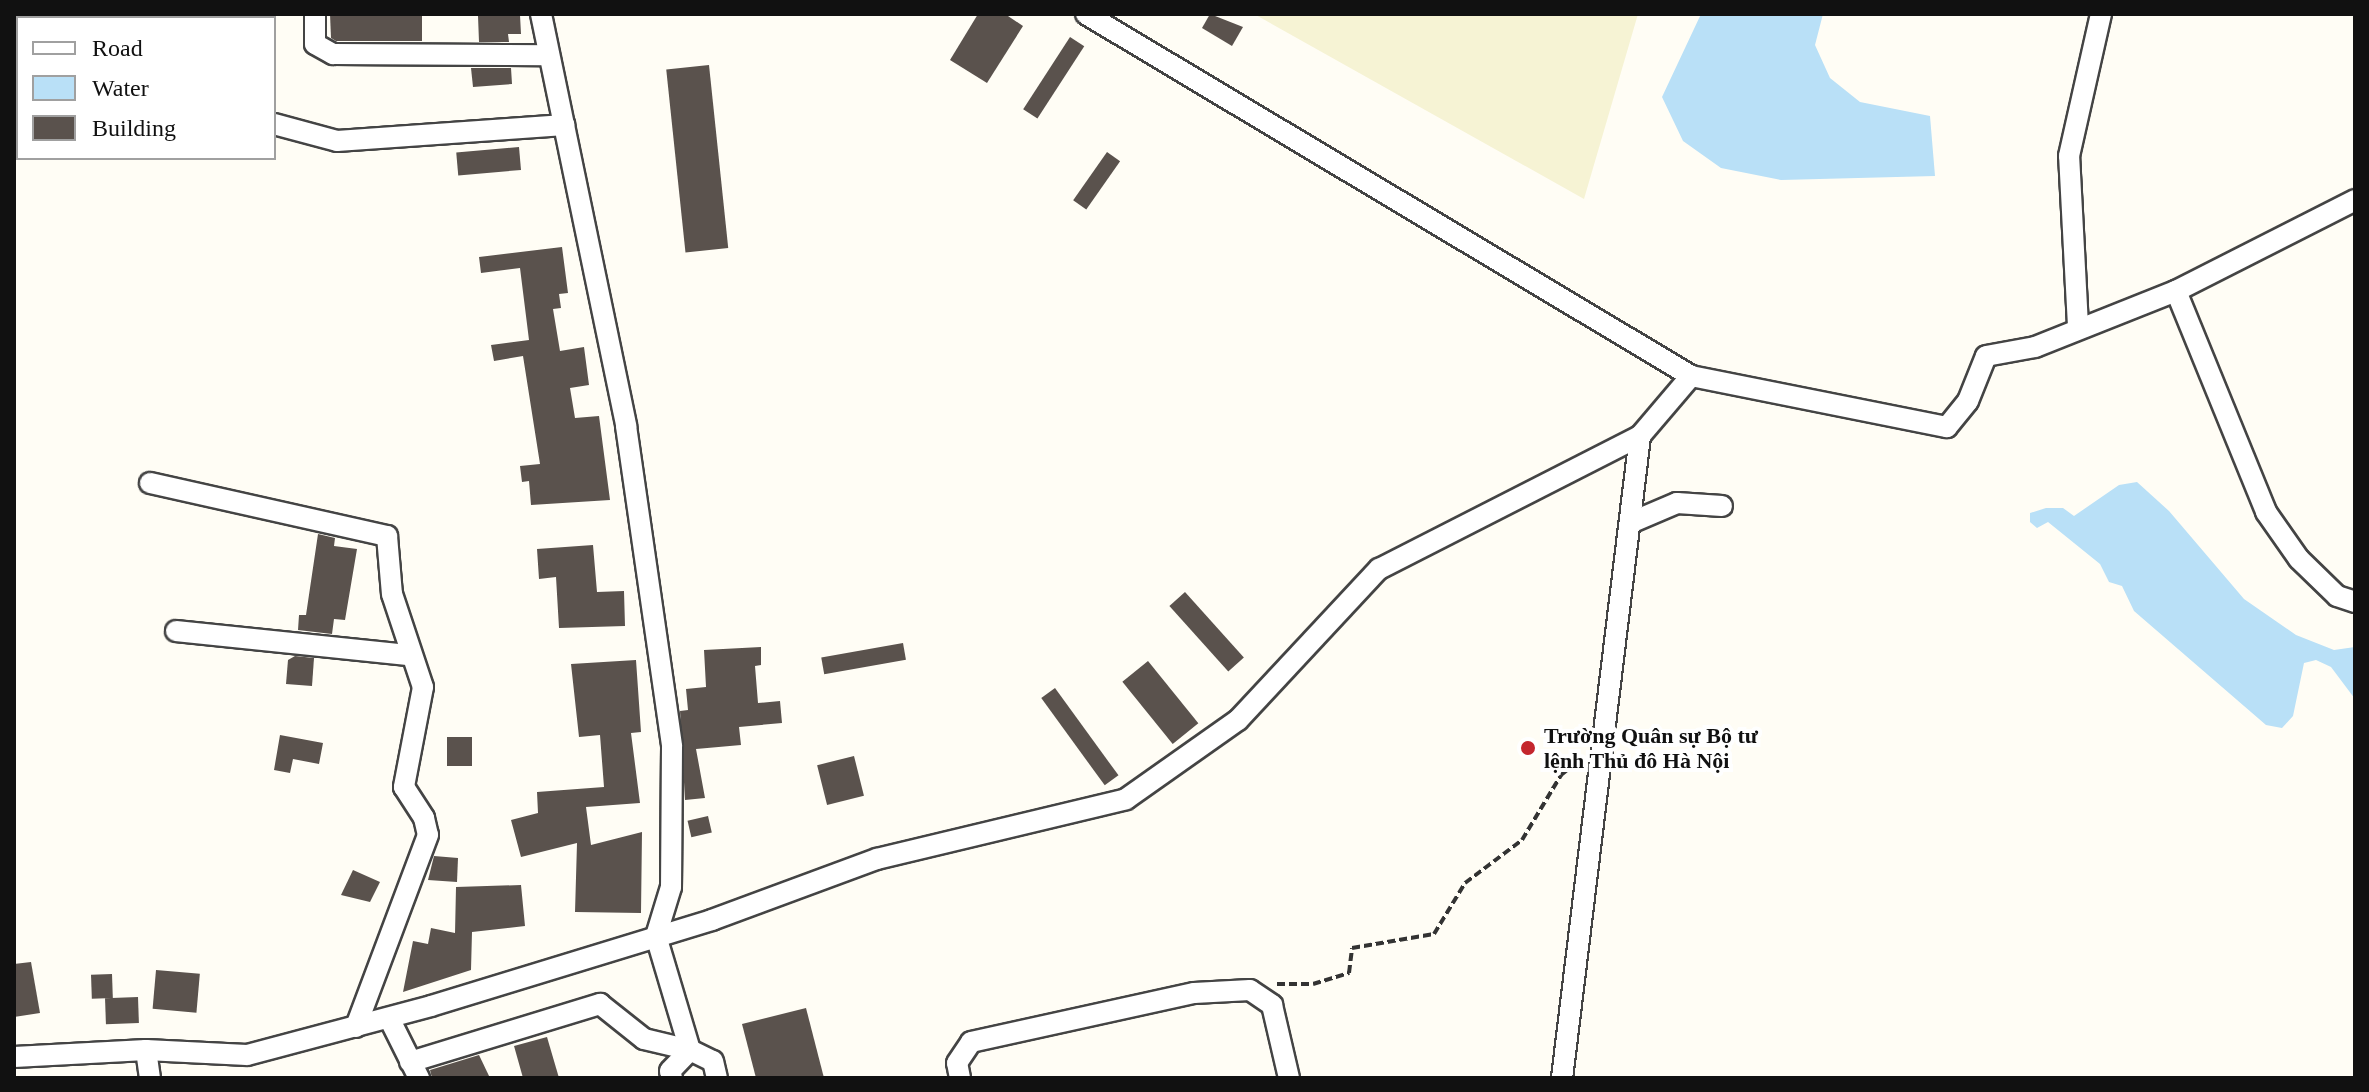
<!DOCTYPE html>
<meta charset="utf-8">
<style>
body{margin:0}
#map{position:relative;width:2369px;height:1092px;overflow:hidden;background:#fffdf5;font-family:"Times New Roman",serif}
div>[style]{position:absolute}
.farmland>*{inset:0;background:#f6f3d4}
.water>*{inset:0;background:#b9e0f7}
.building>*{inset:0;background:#5a524d;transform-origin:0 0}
.path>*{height:4px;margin-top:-2px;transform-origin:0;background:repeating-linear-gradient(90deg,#333 0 8px,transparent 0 12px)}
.roads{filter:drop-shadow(2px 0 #444) drop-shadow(-2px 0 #444) drop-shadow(0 2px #444) drop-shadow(0 -2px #444)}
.minor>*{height:20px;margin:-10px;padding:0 10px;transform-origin:10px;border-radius:10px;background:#fff}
.dots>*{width:22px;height:22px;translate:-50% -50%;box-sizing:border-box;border:4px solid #fff;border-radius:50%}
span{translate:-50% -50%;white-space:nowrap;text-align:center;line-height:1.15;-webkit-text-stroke:8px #fff;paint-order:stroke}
.poi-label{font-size:22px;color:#111;font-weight:700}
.left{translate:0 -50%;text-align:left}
.frame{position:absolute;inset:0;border:16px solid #111;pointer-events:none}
.legend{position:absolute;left:16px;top:16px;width:260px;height:144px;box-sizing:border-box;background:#fff;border:2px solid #a0a0a0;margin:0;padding:10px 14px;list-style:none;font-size:24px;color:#111}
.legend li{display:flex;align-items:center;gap:16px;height:40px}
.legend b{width:40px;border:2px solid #a0a0a0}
</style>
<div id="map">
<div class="farmland">
<div style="clip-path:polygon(1254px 14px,1638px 14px,1584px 199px)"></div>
</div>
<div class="water">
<div style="clip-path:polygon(1701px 14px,1823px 14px,1815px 45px,1830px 78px,1860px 102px,1930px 116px,1935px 176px,1781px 180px,1721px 168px,1683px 141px,1662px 97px)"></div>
<div style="clip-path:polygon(2137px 482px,2169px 511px,2244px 599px,2296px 635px,2334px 650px,2355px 647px,2355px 699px,2331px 667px,2316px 660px,2304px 663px,2293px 716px,2282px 728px,2266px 725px,2134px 611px,2122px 586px,2109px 582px,2100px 564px,2048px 522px,2037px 528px,2030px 522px,2030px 513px,2046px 508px,2063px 508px,2074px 516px,2119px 485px)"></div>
</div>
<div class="building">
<div style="clip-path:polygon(330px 14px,422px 14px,422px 41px,336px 41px,331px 38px)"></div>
<div style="clip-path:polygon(978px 14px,1005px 14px,1023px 26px,987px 83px,950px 60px)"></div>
<div style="clip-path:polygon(1210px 14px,1243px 27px,1232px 46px,1202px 28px)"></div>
<div style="clip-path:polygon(520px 15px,521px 34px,508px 34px,509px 42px,479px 42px,478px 16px)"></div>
<div style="left:1070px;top:37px;width:17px;height:86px;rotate:33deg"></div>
<div style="left:709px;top:65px;width:184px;height:43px;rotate:84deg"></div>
<div style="clip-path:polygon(471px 68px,511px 68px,512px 84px,473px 87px)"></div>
<div style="left:519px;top:147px;width:23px;height:63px;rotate:85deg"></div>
<div style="left:1107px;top:152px;width:16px;height:59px;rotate:35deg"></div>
<div style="clip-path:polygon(562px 247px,568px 293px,559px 294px,561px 308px,553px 309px,560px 351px,584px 347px,589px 385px,570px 388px,575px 418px,599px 416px,610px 500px,531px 505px,529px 481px,522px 482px,520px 466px,540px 464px,523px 356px,494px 361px,491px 345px,529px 340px,520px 268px,481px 273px,479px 257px)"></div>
<div style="clip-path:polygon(318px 534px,335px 538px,334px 546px,357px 549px,345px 620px,334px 619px,332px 634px,298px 630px,299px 615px,306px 615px)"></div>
<div style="clip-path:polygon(593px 545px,597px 592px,624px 591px,625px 626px,559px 628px,556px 577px,539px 579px,537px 549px)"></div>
<div style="left:1185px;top:592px;width:88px;height:21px;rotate:48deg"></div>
<div style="left:903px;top:643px;width:17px;height:83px;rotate:80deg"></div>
<div style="clip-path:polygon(761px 647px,761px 665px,755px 666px,758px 703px,780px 701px,782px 723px,739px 727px,741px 745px,696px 749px,705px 798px,685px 800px,680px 711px,688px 710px,686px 689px,706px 687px,704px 650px)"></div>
<div style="clip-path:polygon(295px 656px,314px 658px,312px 686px,286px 684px,288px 660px)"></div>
<div style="clip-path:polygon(636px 660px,641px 732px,631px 733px,640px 803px,586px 807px,591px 845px,642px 832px,641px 913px,575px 912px,577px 843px,521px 857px,511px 820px,538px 813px,537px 792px,604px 787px,600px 735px,579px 737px,571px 664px)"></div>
<div style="left:1148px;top:661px;width:80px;height:33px;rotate:51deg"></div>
<div style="left:1055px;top:688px;width:108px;height:17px;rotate:54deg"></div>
<div style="clip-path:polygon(280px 735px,323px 743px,319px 764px,293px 759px,290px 773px,274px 770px)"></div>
<div style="left:447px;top:737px;width:25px;height:29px"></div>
<div style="left:854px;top:756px;width:41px;height:38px;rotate:76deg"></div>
<div style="left:708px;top:816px;width:17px;height:21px;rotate:77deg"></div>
<div style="clip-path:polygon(434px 856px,458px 858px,457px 882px,428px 880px)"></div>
<div style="clip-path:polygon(353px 870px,380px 882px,370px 902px,341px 895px)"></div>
<div style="clip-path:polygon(521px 885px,525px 926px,472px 932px,471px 970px,403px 992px,413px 941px,428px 944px,431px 928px,455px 933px,456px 887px)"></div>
<div style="clip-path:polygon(31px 962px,40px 1013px,14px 1017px,14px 964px)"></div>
<div style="left:156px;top:970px;width:44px;height:39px;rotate:5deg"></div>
<div style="left:112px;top:974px;width:24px;height:21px;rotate:88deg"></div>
<div style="left:138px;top:997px;width:26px;height:33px;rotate:88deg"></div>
<div style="clip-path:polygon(806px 1008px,824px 1078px,756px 1078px,742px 1024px)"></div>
<div style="clip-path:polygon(547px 1037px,559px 1078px,523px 1078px,514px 1046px)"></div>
<div style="clip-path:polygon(479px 1055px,490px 1078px,432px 1078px,430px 1070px)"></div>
</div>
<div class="path">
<div style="left:1277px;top:984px;width:36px"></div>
<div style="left:1313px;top:984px;width:38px;rotate:-17deg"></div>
<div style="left:1349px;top:973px;width:25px;rotate:-83deg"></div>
<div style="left:1352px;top:948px;width:83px;rotate:-9.7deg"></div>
<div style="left:1434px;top:934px;width:60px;rotate:-58.7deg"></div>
<div style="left:1465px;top:883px;width:71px;rotate:-37deg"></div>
<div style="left:1522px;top:840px;width:76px;rotate:-59deg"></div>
<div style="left:1561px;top:775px;width:26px;rotate:-39deg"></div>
</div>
<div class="roads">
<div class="minor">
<div style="left:315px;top:14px;width:30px;rotate:90deg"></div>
<div style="left:315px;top:44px;width:21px;rotate:29deg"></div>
<div style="left:333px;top:54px;width:216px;rotate:0.3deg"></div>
<div style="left:541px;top:14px;width:421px;rotate:78.3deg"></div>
<div style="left:626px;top:426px;width:324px;rotate:81.8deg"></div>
<div style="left:672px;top:747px;width:140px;rotate:90.4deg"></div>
<div style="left:671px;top:887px;width:51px;rotate:107deg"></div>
<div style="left:656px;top:936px;width:119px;rotate:73.4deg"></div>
<div style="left:1086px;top:14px;width:705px;rotate:30.89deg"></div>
<div style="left:1691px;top:376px;width:261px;rotate:11.3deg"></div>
<div style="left:1947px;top:427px;width:33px;rotate:-51deg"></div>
<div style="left:1968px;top:401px;width:48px;rotate:-68.2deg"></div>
<div style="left:1986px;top:356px;width:50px;rotate:-10.4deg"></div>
<div style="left:2035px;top:347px;width:152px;rotate:-21.7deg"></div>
<div style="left:2176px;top:291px;width:201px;rotate:-26.9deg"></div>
<div style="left:14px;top:39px;width:4px"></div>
<div style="left:274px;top:124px;width:65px;rotate:15.1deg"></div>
<div style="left:337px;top:141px;width:228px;rotate:-4deg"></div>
<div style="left:2176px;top:291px;width:239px;rotate:67.8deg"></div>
<div style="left:2266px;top:512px;width:57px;rotate:54.9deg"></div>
<div style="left:2299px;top:559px;width:53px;rotate:44.2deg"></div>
<div style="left:2337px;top:596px;width:19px;rotate:18deg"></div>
<div style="left:2078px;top:326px;width:170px;rotate:-93deg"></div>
<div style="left:2069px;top:156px;width:146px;rotate:-77.3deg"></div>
<div style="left:150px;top:483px;width:243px;rotate:12.6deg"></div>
<div style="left:387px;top:536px;width:58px;rotate:85.1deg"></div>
<div style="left:392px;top:594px;width:98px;rotate:71.6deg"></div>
<div style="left:423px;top:687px;width:102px;rotate:100.8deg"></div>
<div style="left:404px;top:787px;width:37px;rotate:57deg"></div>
<div style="left:424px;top:818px;width:17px;rotate:77deg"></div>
<div style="left:428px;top:835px;width:205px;rotate:110.6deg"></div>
<div style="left:1630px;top:523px;width:51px;rotate:-23.1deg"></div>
<div style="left:1677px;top:503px;width:45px;rotate:3.8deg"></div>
<div style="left:176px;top:631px;width:235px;rotate:5.9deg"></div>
<div style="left:389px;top:1018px;width:67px;rotate:63.4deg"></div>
<div style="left:146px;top:1050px;width:28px;rotate:82deg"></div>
<div style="left:14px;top:1057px;width:132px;rotate:-3deg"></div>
<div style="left:146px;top:1050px;width:101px;rotate:2.8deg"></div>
<div style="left:247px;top:1055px;width:190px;rotate:-14.9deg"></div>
<div style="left:431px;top:1006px;width:294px;rotate:-17deg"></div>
<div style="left:712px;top:920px;width:176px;rotate:-20.3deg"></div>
<div style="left:877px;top:859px;width:256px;rotate:-13.5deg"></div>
<div style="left:1126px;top:799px;width:137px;rotate:-35.2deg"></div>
<div style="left:1238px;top:720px;width:207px;rotate:-47deg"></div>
<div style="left:1379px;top:569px;width:293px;rotate:-27deg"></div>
<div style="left:1640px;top:436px;width:79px;rotate:-49.6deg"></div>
<div style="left:410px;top:1062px;width:199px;rotate:-17deg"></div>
<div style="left:600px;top:1004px;width:56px;rotate:38.5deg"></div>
<div style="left:644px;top:1039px;width:47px;rotate:13.4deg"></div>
<div style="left:672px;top:1078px;width:7px;rotate:-106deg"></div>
<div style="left:670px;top:1071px;width:29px;rotate:-46deg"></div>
<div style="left:690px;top:1050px;width:25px;rotate:26deg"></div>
<div style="left:713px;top:1061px;width:17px;rotate:77deg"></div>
<div style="left:960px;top:1078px;width:15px;rotate:-101deg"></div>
<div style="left:957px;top:1063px;width:25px;rotate:-56deg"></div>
<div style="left:971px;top:1042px;width:228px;rotate:-12.4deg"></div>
<div style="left:1194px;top:993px;width:56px;rotate:-3.1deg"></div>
<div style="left:1250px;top:990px;width:27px;rotate:34deg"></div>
<div style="left:1272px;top:1005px;width:75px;rotate:76.9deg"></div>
<div style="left:1562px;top:1078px;width:647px;rotate:-83.07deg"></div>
</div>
</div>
<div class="dots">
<div style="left:1528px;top:748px;background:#c4262e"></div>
</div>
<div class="poi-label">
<span class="left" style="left:1544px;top:748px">Trường Quân sự Bộ tư<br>lệnh Thủ đô Hà Nội</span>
</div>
<div class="frame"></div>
<ul class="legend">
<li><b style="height:10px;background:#fff"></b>Road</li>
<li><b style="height:22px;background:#b9e0f7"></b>Water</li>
<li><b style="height:22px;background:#5a524d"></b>Building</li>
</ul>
</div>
